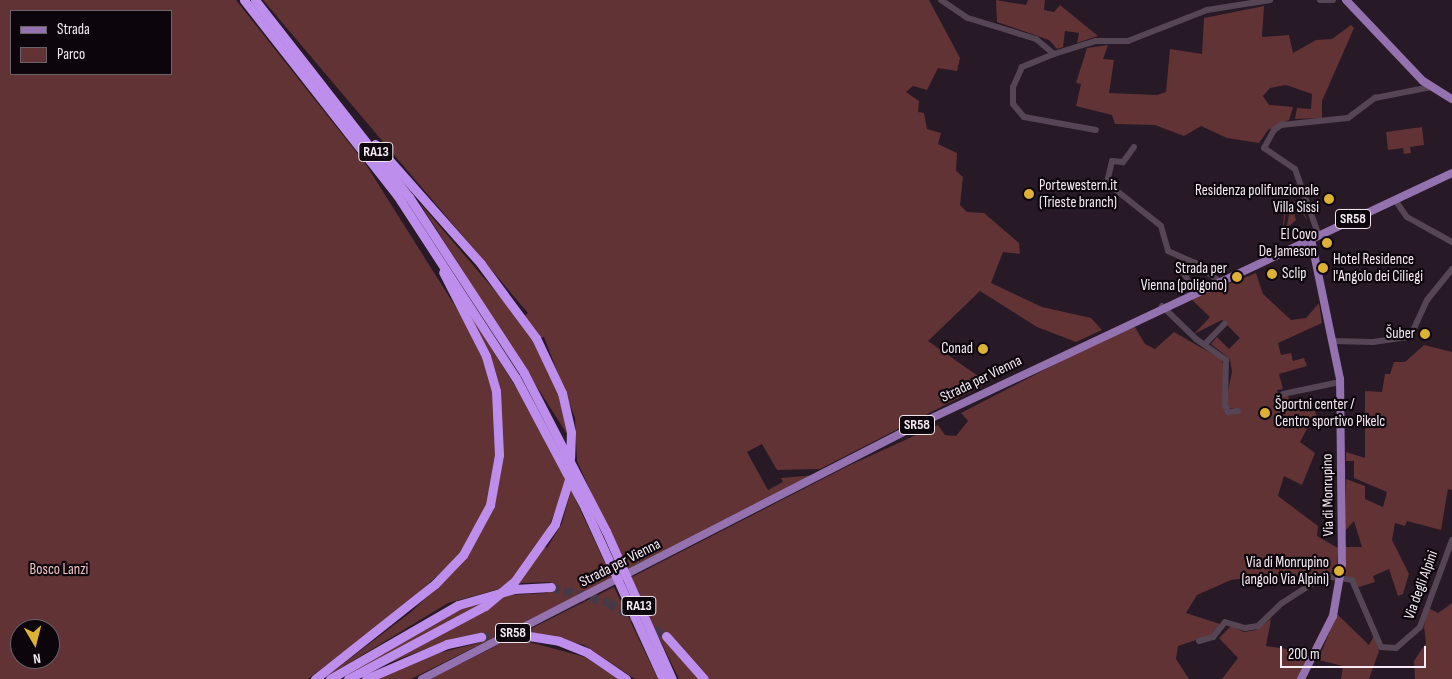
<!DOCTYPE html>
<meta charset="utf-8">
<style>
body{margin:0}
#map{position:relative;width:1452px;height:679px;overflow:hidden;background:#271926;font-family:"Sofia Sans Condensed",sans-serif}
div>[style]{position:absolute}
.green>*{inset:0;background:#613335}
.highway-tunnel>*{height:9px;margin-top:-4.5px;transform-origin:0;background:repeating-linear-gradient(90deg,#463945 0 9px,transparent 0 13.5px)}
.minor>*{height:6px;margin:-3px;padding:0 3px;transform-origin:3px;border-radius:3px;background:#564554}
.major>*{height:8px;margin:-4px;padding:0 4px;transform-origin:4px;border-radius:4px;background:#9471af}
.highway>*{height:9px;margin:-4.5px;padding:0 4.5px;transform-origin:4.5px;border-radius:4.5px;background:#be8eec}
.dots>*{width:14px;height:14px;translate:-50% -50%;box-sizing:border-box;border:2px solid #0c060c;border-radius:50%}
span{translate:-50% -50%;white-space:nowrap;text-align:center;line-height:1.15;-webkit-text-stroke:4.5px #0c060c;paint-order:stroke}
.shield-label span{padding:1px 4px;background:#0c060c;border:1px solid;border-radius:4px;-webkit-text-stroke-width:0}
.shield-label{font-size:14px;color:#f7ecf5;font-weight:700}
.poi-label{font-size:15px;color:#f7ecf5}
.left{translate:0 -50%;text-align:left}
.right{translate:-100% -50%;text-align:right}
.street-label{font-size:15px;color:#f7ecf5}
.park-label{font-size:15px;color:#f3c4c5}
.legend{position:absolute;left:10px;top:10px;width:162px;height:65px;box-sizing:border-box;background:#0c060c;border:1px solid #6a6269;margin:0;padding:6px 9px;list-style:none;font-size:15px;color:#f7ecf5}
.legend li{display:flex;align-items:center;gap:10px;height:25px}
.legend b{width:25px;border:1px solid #6a6269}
.north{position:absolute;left:10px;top:619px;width:50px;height:50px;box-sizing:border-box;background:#0c060c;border:1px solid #6a6269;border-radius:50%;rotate:172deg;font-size:14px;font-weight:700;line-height:20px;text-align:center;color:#f7ecf5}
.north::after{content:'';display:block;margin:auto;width:18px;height:22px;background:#ddb133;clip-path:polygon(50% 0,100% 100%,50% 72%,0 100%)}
.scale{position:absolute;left:1280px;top:646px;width:146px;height:22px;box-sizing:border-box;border:2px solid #f7ecf5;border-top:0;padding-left:6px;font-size:15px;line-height:18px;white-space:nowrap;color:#f7ecf5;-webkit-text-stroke:4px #0c060c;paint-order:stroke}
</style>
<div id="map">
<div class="green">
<div style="clip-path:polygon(evenodd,0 0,236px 0,365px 163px,462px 317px,469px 313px,526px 403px,568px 481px,541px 545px,547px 548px,562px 523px,571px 490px,612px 578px,411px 679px,377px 679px,431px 655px,482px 642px,481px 633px,451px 639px,384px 665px,487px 610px,336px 679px,460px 608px,507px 595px,548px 593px,551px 582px,522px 583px,448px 603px,323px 679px,411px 612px,456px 570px,449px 565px,405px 605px,308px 679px,0 679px,0 0,11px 11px,171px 11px,171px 74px,11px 74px,11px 11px,0 0,20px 629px,50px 629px,50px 659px,20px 659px,20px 629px)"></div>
<div style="clip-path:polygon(263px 0,929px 0,960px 58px,957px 71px,938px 68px,927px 90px,913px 86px,906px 92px,919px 101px,918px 112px,924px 113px,927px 129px,941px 133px,938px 144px,957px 153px,956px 171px,963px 177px,960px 205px,967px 212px,984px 213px,1019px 243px,1020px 254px,1003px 252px,991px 283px,1042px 307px,1091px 318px,1102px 330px,1076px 342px,1037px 327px,980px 291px,928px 341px,988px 383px,820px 469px,777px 470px,762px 444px,747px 452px,768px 490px,783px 482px,781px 478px,816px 475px,626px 570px,577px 461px,575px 418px,544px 337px,533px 339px,557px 389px,569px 437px,419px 202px,520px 320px,528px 313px)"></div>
<div style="clip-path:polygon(996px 0,1026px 5px,1028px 0,1045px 0,1044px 10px,1054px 12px,1060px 5px,1098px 36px,1077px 43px,1079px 33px,1065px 31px,1063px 47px,1057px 49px,1049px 40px,997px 22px)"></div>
<div style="clip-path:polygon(1264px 6px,1262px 37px,1289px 35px,1293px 53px,1316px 40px,1332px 39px,1351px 25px,1354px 28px,1322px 101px,1322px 118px,1295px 119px,1297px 108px,1311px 109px,1312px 94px,1286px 85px,1270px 88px,1263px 96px,1269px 105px,1293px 107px,1289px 120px,1268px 130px,1259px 143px,1227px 138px,1201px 126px,1184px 136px,1155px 125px,1115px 124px,1112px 115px,1076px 106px,1081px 84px,1076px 83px,1087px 48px,1108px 45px,1103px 59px,1114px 60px,1109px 93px,1157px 95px,1166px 92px,1170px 49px,1202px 54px,1204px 18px)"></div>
<div style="clip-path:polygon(1422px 127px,1424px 145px,1410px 147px,1411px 153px,1404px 154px,1403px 148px,1388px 150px,1386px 132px)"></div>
<div style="clip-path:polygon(1306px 201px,1302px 204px,1307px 221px,1300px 208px,1293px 210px,1296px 220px,1286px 229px,1290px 210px,1286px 210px,1281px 248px,1285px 203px)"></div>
<div style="clip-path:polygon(1256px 273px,1263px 294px,1291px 320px,1306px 318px,1319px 303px,1322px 323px,1278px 343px,1281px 355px,1291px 353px,1293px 361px,1304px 358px,1307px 366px,1279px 374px,1283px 389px,1277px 390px,1279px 397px,1288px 396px,1294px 408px,1315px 411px,1319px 424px,1309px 425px,1300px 442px,1315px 453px,1302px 485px,1284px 476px,1278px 496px,1318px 526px,1317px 536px,1338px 548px,1337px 573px,1312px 574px,1295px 587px,1263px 576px,1231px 580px,1197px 595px,1186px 613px,1220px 624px,1211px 635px,1178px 646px,1176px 659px,1189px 679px,708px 679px,668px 634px,699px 679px,679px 679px,630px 578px,848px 466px,938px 425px,945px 435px,956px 436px,968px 421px,961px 413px,1133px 324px,1145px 344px,1155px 349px,1174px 332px,1221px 359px,1226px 371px,1224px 410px,1238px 409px,1229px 408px,1226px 400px,1232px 372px,1230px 359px,1211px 344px,1217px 337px,1229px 349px,1240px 338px,1222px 320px,1194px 334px,1210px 317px,1191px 299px)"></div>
<div style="clip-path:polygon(1424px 345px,1452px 352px,1452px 490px,1448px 489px,1441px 530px,1407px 521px,1405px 526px,1395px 523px,1392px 540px,1409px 574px,1403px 594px,1398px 596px,1389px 569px,1373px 576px,1375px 582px,1359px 587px,1345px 575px,1345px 547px,1362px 547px,1354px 521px,1345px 531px,1346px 479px,1365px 486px,1365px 499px,1383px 507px,1387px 492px,1354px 478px,1354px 461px,1346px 461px,1346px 452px,1365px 458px,1365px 391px,1382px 392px,1385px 374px,1390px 374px,1394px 362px,1405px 362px)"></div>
<div style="clip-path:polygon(614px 587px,658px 679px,635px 679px,584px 645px,529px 632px,529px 642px,585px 657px,618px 679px,430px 679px)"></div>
<div style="clip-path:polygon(1452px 603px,1452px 679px,1415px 679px,1414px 661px,1426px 643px,1424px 627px,1428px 608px,1438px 613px)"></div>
<div style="clip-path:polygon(1337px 614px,1369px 645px,1374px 636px,1379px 651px,1369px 679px,1341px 679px,1343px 666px,1318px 660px)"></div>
<div style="clip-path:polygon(1271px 619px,1266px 646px,1311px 653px,1297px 679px,1222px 679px,1238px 658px,1219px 638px,1231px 626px,1244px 632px,1256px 630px)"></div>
</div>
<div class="highway-tunnel">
<div style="left:551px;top:587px;width:59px;rotate:14.7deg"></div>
<div style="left:608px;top:602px;width:67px;rotate:30.4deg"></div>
<div style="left:481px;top:637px;width:48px;rotate:-1.2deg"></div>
</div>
<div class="minor">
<div style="left:941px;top:0;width:32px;rotate:34deg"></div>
<div style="left:968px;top:18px;width:71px;rotate:17.2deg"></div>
<div style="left:1036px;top:39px;width:23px;rotate:40deg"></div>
<div style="left:1054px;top:54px;width:44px;rotate:-17.2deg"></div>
<div style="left:1096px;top:41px;width:32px"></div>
<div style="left:1128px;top:41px;width:85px;rotate:-21.4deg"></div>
<div style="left:1207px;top:10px;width:64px;rotate:-9deg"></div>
<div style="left:1320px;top:0;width:13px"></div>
<div style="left:1054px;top:54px;width:35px;rotate:158deg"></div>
<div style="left:1022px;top:67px;width:22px;rotate:114deg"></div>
<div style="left:1013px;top:87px;width:17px;rotate:90deg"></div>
<div style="left:1013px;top:104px;width:17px;rotate:50deg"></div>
<div style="left:1024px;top:117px;width:73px;rotate:10.2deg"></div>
<div style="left:1134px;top:147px;width:19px;rotate:126deg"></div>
<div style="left:1123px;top:162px;width:11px;rotate:-175deg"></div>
<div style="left:1112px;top:161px;width:23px;rotate:103deg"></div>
<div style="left:1107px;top:183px;width:69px;rotate:38.5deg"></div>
<div style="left:1161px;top:226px;width:26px;rotate:74deg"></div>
<div style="left:1168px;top:251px;width:30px;rotate:24deg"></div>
<div style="left:1395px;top:200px;width:21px;rotate:55deg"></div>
<div style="left:1407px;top:217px;width:51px;rotate:29.1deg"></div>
<div style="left:1319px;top:236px;width:71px;rotate:-109.7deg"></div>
<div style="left:1295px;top:169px;width:37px;rotate:-146deg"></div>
<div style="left:1264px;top:148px;width:21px;rotate:-61deg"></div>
<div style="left:1274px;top:130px;width:9px;rotate:-36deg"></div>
<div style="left:1281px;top:125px;width:67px;rotate:-6deg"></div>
<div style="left:1348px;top:118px;width:34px;rotate:-37deg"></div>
<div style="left:1375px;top:98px;width:57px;rotate:-11.1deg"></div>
<div style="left:1194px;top:292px;width:21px;rotate:-118deg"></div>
<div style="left:1184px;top:273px;width:15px;rotate:-42deg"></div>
<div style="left:1195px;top:263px;width:30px;rotate:37deg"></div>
<div style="left:1162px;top:306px;width:47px;rotate:44.1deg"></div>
<div style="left:1196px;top:339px;width:37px;rotate:35deg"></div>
<div style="left:1226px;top:360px;width:45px;rotate:91.3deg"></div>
<div style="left:1225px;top:405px;width:8px;rotate:67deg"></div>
<div style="left:1228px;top:412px;width:10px;rotate:-6deg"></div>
<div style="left:1332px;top:341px;width:41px;rotate:1.4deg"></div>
<div style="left:1373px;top:342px;width:37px;rotate:-8deg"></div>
<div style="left:1410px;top:337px;width:41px;rotate:-65.3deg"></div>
<div style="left:1427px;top:300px;width:40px;rotate:-51deg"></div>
<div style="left:1205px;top:344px;width:28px;rotate:-46deg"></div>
<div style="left:1283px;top:394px;width:58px;rotate:-11.9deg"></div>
<div style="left:1199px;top:641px;width:15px;rotate:-16deg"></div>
<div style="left:1213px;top:637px;width:19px;rotate:-51deg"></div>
<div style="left:1225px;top:622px;width:21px;rotate:17deg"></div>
<div style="left:1245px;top:628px;width:13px;rotate:-9deg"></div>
<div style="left:1258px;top:626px;width:33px;rotate:-44deg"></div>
<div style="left:1282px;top:603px;width:50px;rotate:-32.7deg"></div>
<div style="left:1324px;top:576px;width:28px;rotate:8deg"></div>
<div style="left:1352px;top:580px;width:73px;rotate:66.6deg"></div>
<div style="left:1381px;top:647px;width:15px;rotate:4deg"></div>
<div style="left:1396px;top:648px;width:32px;rotate:-41deg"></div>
<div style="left:1420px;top:627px;width:93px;rotate:-69.8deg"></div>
</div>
<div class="major">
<div style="left:1346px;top:0;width:112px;rotate:46.5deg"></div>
<div style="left:1423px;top:81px;width:34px;rotate:32deg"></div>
<div style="left:422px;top:679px;width:559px;rotate:-27.16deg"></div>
<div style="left:919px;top:424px;width:589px;rotate:-25.22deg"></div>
<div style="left:1301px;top:679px;width:71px;rotate:-63.1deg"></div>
<div style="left:1333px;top:616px;width:53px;rotate:-80.2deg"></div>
<div style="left:1342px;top:564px;width:185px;rotate:-90.6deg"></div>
<div style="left:1340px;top:379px;width:143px;rotate:-101.7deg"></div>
</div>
<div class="highway">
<div style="left:244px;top:0;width:248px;rotate:51.9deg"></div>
<div style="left:397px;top:195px;width:218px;rotate:57deg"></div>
<div style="left:516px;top:378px;width:147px;rotate:62deg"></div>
<div style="left:585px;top:508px;width:188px;rotate:65.5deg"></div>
<div style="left:255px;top:0;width:250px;rotate:52deg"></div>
<div style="left:409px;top:197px;width:210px;rotate:56.8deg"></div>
<div style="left:524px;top:373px;width:178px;rotate:62.6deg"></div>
<div style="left:606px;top:531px;width:162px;rotate:66deg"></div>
<div style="left:375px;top:144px;width:160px;rotate:48.5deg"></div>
<div style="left:481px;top:264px;width:92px;rotate:53.4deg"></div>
<div style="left:536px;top:338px;width:61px;rotate:64.7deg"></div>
<div style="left:562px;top:393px;width:40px;rotate:77deg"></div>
<div style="left:571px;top:432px;width:26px;rotate:92deg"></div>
<div style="left:529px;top:636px;width:30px;rotate:9deg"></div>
<div style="left:559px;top:641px;width:31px;rotate:22deg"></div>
<div style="left:588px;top:653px;width:46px;rotate:34.4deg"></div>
<div style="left:666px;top:636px;width:57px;rotate:48.5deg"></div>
<div style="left:315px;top:679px;width:153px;rotate:-38.4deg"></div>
<div style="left:435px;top:584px;width:40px;rotate:-46deg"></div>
<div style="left:463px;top:555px;width:57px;rotate:-61.6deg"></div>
<div style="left:490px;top:505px;width:51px;rotate:-79.8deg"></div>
<div style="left:499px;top:455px;width:64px;rotate:-92.7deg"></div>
<div style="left:496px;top:391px;width:36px;rotate:-106deg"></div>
<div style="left:486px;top:356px;width:94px;rotate:-117.1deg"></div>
<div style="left:330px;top:679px;width:148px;rotate:-30deg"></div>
<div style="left:458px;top:605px;width:58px;rotate:-15.9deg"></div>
<div style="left:514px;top:589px;width:37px;rotate:-3deg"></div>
<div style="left:348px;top:679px;width:155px;rotate:-28.1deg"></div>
<div style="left:485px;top:606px;width:38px;rotate:-40deg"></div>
<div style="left:514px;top:582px;width:71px;rotate:-54.7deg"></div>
<div style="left:555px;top:524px;width:50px;rotate:-72.6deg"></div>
<div style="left:366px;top:679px;width:88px;rotate:-23.4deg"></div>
<div style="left:447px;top:644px;width:35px;rotate:-12deg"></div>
</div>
<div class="dots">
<div style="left:1029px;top:194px;background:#ddb133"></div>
<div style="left:1329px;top:199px;background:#ddb133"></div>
<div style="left:1327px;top:243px;background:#ddb133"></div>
<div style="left:1323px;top:268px;background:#ddb133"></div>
<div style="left:1272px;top:274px;background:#ddb133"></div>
<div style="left:1237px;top:277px;background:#ddb133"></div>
<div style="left:1425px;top:334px;background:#ddb133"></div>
<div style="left:983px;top:349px;background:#ddb133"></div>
<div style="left:1265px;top:413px;background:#ddb133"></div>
<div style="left:1339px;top:571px;background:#ddb133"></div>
</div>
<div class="shield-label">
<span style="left:376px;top:152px">RA13</span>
<span style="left:1353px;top:219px">SR58</span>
<span style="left:917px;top:425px">SR58</span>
<span style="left:639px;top:606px">RA13</span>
<span style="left:513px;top:633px">SR58</span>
</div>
<div class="poi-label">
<span class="left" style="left:1039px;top:194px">Portewestern.it<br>(Trieste branch)</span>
<span class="right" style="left:1319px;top:199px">Residenza polifunzionale<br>Villa Sissi</span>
<span class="right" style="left:1317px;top:243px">El Covo<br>De Jameson</span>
<span class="left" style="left:1333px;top:268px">Hotel Residence<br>l'Angolo dei Ciliegi</span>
<span class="right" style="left:1227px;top:277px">Strada per<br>Vienna (poligono)</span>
<span class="left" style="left:1282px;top:274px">Sclip</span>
<span class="right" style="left:1415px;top:334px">Šuber</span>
<span class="right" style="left:973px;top:349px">Conad</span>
<span class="left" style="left:1275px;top:413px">Športni center /<br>Centro sportivo Pikelc</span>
<span class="right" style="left:1329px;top:571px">Via di Monrupino<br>(angolo Via Alpini)</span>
</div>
<div class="street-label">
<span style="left:981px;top:379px;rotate:-26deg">Strada per Vienna</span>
<span style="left:1328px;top:495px;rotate:-91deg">Via di Monrupino</span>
<span style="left:620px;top:563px;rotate:-27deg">Strada per Vienna</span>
<span style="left:1421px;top:585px;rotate:-70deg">Via degli Alpini</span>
</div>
<div class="park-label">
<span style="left:59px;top:570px">Bosco Lanzi</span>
</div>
<ul class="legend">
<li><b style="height:6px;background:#9471af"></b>Strada</li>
<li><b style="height:14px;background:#613335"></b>Parco</li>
</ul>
<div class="north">N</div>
<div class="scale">200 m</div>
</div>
